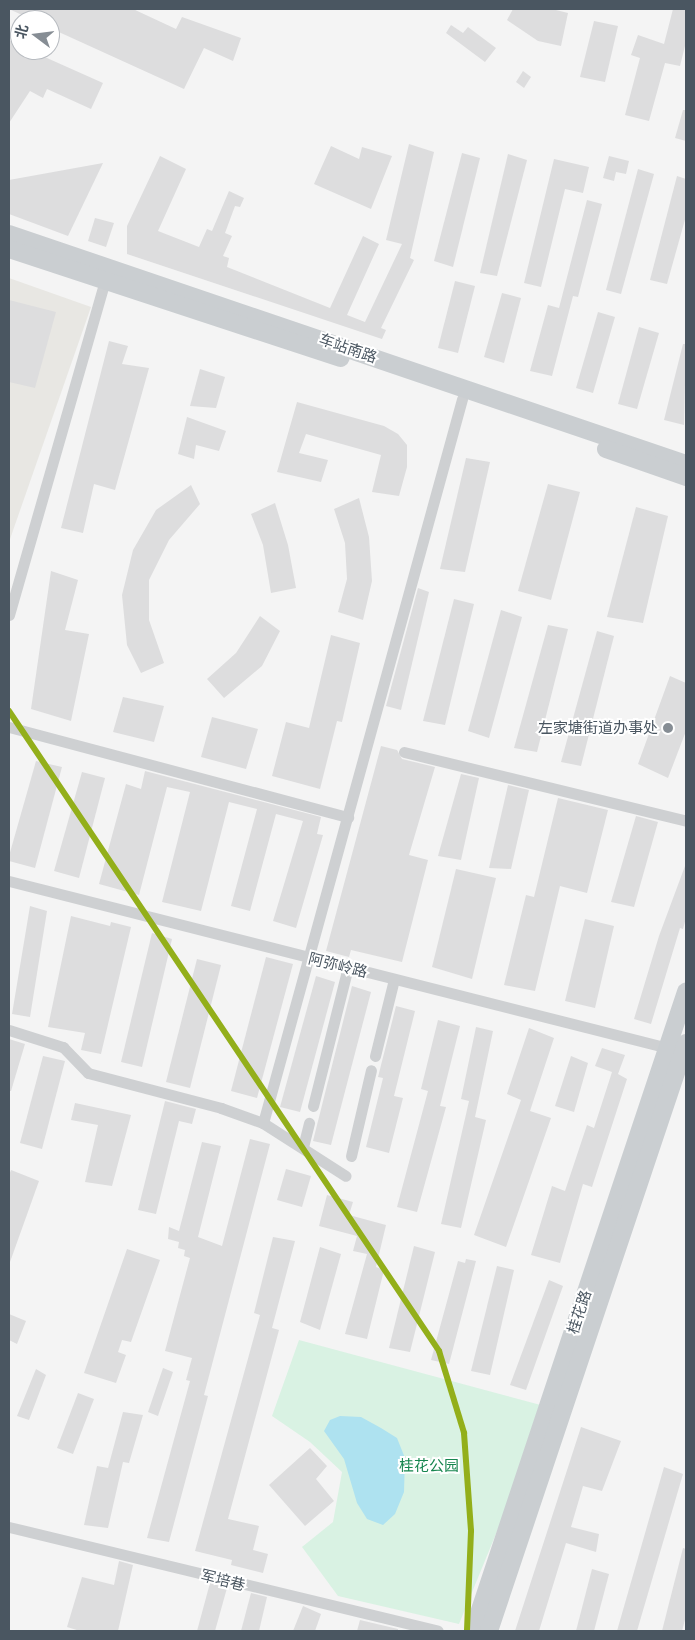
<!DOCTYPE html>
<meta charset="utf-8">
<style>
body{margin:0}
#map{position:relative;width:695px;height:1640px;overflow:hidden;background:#f4f4f4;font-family:Inter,"Noto Sans SC",sans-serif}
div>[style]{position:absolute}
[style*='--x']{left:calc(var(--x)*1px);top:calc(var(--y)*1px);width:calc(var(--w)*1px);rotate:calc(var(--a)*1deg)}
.commercial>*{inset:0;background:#e8e7e3}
.green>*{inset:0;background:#d9f2e3}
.water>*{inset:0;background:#aee2f0}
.building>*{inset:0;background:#ddddde}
.minor>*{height:11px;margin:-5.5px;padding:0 5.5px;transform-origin:5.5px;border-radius:5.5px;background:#ced0d2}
.primary>*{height:18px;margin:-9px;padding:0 9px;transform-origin:9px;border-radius:9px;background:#caced1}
.metro-1>*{height:6px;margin:-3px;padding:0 3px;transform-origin:3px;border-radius:3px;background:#93af1a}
.dots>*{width:14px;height:14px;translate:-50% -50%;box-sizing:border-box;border:2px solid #fff;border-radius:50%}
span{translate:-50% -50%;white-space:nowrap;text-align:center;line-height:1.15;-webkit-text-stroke:4px #fff;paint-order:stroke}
.street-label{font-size:15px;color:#4a5661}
.poi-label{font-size:15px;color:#4a5661}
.right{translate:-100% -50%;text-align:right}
.park-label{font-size:15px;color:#17864f}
.frame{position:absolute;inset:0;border:10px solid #4a5661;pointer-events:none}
.north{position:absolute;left:10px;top:10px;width:50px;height:50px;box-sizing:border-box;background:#fff;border:1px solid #b7bbc0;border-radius:50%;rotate:285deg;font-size:14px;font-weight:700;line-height:20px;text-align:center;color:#4a5661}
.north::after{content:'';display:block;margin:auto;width:18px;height:22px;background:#868d94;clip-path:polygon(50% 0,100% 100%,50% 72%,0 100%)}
</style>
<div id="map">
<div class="commercial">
<div style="clip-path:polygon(9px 278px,91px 307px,9px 542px)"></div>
</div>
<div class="green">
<div style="clip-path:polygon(299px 1340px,548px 1407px,459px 1624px,338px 1596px,302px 1547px,333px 1522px,342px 1472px,310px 1442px,272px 1416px)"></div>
</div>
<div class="water">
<div style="clip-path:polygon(340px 1416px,361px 1417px,381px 1428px,397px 1438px,405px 1458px,404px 1492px,395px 1514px,383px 1525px,367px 1519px,357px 1503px,344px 1459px,324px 1431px,330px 1420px)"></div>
</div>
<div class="building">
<div style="clip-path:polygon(9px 9px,133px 9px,176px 29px,182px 17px,241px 38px,233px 61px,204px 48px,184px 89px,50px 28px,50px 20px,33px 20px)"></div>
<div style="clip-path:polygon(513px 9px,552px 9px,568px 13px,561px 46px,538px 41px,507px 20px)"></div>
<div style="clip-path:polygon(673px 9px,686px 9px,686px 42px,680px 66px,665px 63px,649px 121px,625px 115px,640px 58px,631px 55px,638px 35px,664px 44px)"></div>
<div style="clip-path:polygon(594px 21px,618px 26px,605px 82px,580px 77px)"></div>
<div style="clip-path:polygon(451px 25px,463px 33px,468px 27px,496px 48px,485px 62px,446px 33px)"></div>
<div style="clip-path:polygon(9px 40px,20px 46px,20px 50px,29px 50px,103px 83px,91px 109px,47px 89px,43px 98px,30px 91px,9px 123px)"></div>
<div style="clip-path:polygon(523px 71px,531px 77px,524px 88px,516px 82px)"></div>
<div style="clip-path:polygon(683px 110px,686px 110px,686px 141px,675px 138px)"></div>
<div style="clip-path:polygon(409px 144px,434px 152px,410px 258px,414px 260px,381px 328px,386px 330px,382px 339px,127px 254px,127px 226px,160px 156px,186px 169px,158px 231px,199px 247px,207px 229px,212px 231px,229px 191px,244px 198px,240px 207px,235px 206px,225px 233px,232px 236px,223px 256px,229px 258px,227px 267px,330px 308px,363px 236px,379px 244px,347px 315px,365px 322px,402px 244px,386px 240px)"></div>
<div style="clip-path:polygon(331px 146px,359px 159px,362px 147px,392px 156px,371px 209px,314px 184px)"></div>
<div style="clip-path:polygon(462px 153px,480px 158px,453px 267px,434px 261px)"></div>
<div style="clip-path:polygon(508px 154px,527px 160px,497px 276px,480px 273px)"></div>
<div style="clip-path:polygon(609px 156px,629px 161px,626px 174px,616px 172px,614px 181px,603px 178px)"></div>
<div style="clip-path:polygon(554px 159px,589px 167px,583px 193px,565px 189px,541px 287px,524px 283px)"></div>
<div style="clip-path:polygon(103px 163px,68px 236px,9px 214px,9px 180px)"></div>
<div style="clip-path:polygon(638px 169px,654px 174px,621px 294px,606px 290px)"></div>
<div style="clip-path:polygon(677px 176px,686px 179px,686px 216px,667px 284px,650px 280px)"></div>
<div style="clip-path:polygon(587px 200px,602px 204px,578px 297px,573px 296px,552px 376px,530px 371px,548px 305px,559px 308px)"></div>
<div style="clip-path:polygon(95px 218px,114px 223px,106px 247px,88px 241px)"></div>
<div style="clip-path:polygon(455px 281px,475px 286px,458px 353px,438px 348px)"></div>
<div style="clip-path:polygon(502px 293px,521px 298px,504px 363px,484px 357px)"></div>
<div style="clip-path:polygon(9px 300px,56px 312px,35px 388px,9px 382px)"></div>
<div style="clip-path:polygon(598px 312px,615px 317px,593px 393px,576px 388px)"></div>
<div style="clip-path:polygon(639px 327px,659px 333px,637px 409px,618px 404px)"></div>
<div style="clip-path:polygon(109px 341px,128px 346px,122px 364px,149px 368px,115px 490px,94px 484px,83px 533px,61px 528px)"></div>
<div style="clip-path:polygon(683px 344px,686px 344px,684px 425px,664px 420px)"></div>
<div style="clip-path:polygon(200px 369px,225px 377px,216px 408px,190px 406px)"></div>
<div style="clip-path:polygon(297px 402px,384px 426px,398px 434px,407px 445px,407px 467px,399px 496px,372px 492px,381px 455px,306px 434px,299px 453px,328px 460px,321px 482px,277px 472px)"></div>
<div style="clip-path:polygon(187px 417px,226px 431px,219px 451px,196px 445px,194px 459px,178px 454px)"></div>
<div style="clip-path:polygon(466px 458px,490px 462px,465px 572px,440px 569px)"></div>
<div style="clip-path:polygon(548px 484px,580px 492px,551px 600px,518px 591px)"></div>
<div style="clip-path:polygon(191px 485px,200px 504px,169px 540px,149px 580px,149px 620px,164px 663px,141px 673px,127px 645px,122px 595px,133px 550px,156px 510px)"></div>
<div style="clip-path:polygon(359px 498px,369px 537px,372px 581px,363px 620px,338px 612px,347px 579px,345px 543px,334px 509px)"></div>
<div style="clip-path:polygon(275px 503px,288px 545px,296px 588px,271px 593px,263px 545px,251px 514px)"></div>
<div style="clip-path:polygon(636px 507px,668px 516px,643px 623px,607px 617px)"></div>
<div style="clip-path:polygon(51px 571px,78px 580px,65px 630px,89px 634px,71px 721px,31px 709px)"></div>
<div style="clip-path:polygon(418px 588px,429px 592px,401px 710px,386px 706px)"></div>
<div style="clip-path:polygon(454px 599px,474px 604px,445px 725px,423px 721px)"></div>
<div style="clip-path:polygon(501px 610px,522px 617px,489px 738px,468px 731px)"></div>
<div style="clip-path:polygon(260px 616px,280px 631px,262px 666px,224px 698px,207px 679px,236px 653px)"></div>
<div style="clip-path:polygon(548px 625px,568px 629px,537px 752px,514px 748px)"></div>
<div style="clip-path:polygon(597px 631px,614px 636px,581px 766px,561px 762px)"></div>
<div style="clip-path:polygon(331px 635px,360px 643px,342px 722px,337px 721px,320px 789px,272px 776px,286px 722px,309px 728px)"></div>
<div style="clip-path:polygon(670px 676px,686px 683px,686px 731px,668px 778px,638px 764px)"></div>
<div style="clip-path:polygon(123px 697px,164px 706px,154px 742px,113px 732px)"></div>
<div style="clip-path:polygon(212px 717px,258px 729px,246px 769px,201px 757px)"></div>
<div style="clip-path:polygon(381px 746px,397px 750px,402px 759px,435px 767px,409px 855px,428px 860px,402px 962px,351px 950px,349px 957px,326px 951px)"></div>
<div style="clip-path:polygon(36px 761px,62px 767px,35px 868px,9px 861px,9px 856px)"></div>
<div style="clip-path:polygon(145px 771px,321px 817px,317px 834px,323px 835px,296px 928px,273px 921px,303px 821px,276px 814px,250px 911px,231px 906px,257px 809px,229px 802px,201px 911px,162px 902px,190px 792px,167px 787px,139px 895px,99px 884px,126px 784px,141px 789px)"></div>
<div style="clip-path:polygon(82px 772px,105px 778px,79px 878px,54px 871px)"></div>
<div style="clip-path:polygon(461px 774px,479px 778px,461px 860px,438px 856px)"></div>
<div style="clip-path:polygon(508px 785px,529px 790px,511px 869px,489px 868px)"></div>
<div style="clip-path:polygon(558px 798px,608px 810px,587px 893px,560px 886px,535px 991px,504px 985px,526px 895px,534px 897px)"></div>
<div style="clip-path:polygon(636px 816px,658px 822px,634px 907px,611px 902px)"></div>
<div style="clip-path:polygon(685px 866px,686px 918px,683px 929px,680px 928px,651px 1024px,634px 1019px,659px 936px)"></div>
<div style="clip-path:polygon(456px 869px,496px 878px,472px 979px,432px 967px)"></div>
<div style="clip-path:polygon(30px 906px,47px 911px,30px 1017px,12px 1014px)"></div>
<div style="clip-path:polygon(71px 916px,110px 926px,111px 922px,131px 927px,101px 1054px,81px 1050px,85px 1033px,48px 1027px)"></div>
<div style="clip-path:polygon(585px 919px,614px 926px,595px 1008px,565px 1001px)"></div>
<div style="clip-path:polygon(152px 933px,172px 939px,142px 1067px,121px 1062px)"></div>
<div style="clip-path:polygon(266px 957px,293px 964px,257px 1098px,231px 1091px)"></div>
<div style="clip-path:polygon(197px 959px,221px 965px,190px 1088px,166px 1082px)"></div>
<div style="clip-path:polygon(316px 976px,335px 982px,300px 1112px,280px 1107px)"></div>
<div style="clip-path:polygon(352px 986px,371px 992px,331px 1145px,313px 1141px)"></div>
<div style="clip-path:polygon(396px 1006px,415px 1011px,394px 1096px,403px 1098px,389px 1153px,366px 1147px,383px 1078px,378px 1077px)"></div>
<div style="clip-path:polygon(438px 1020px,460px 1026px,440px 1106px,446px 1107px,417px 1212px,397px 1207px,428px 1091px,421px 1089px)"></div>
<div style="clip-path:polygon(476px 1027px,493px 1031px,475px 1117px,486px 1120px,461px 1228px,441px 1224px,469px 1101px,461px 1099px)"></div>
<div style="clip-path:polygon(529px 1028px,554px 1038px,530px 1111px,551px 1118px,506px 1247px,474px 1235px,521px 1100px,507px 1094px)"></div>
<div style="clip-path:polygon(9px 1039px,25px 1044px,11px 1091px,9px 1091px)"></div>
<div style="clip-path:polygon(602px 1048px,625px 1055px,618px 1074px,627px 1079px,592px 1187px,583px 1184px,560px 1263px,531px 1255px,552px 1186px,565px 1191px,587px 1125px,594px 1128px,612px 1072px,595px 1066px)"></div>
<div style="clip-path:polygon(43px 1056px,65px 1061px,42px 1149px,20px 1143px)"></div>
<div style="clip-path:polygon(571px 1056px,588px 1063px,574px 1112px,555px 1106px)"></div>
<div style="clip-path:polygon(165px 1101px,196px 1109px,192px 1124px,179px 1121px,156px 1214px,138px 1210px)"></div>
<div style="clip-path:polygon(75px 1103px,131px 1115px,112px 1186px,85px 1182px,98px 1125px,71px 1120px)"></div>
<div style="clip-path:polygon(250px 1139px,270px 1144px,204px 1395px,208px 1396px,169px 1542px,147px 1538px,190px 1381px,186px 1380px,192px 1358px,165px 1351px,190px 1258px,184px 1256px,185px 1250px,178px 1248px,179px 1242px,168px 1239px,169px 1227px,179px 1231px,202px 1142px,221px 1146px,198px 1237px,222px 1246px)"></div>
<div style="clip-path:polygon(286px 1169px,311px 1176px,302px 1207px,277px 1200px)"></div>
<div style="clip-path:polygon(11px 1170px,39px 1181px,10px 1262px,9px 1175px)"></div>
<div style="clip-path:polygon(327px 1195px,353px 1202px,349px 1215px,386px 1225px,376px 1267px,384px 1270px,367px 1339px,345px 1334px,367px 1254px,353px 1251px,357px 1236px,319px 1226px)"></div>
<div style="clip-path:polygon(273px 1237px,295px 1241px,272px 1328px,279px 1330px,228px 1519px,259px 1526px,253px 1550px,268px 1554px,263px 1573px,231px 1565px,232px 1560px,195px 1551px,260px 1315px,254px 1313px)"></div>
<div style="clip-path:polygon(414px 1246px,435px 1252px,410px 1352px,389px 1348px)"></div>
<div style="clip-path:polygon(320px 1247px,341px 1254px,320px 1330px,300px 1322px)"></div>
<div style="clip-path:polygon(127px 1249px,160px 1260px,131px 1342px,122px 1340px,118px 1352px,126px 1355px,116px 1383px,84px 1373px)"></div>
<div style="clip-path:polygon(466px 1259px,476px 1261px,449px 1364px,431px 1360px,458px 1261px,465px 1263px)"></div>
<div style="clip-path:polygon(497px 1266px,514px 1270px,490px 1375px,471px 1371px)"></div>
<div style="clip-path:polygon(549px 1280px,563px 1286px,526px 1390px,510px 1385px)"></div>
<div style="clip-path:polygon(9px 1314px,26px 1321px,17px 1344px,9px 1340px)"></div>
<div style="clip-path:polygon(163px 1368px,173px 1372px,158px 1416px,148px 1412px)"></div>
<div style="clip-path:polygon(36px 1369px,46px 1375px,29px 1420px,17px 1416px)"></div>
<div style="clip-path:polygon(78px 1393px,94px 1399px,73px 1454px,57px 1448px)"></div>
<div style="clip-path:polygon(123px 1412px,143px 1415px,129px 1463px,123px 1462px,108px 1528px,84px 1525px,97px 1466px,108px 1468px)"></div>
<div style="clip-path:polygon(581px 1427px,621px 1441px,602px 1491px,583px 1486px,571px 1527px,599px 1534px,596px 1552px,566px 1543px,539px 1631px,515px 1631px)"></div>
<div style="clip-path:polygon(310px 1448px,327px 1466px,316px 1479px,334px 1501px,305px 1526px,269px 1485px)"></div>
<div style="clip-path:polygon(664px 1467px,683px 1474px,637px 1631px,617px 1631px)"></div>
<div style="clip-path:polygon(683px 1548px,686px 1549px,686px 1616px,682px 1631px,662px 1631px)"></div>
<div style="clip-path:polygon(119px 1561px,133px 1565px,118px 1631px,80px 1631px,67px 1627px,82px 1577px,114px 1585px)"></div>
<div style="clip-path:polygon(592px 1569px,609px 1574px,594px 1631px,576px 1631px)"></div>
<div style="clip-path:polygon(210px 1583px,227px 1588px,215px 1631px,197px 1631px)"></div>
<div style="clip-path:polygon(251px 1593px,267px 1597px,259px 1631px,241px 1631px)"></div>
<div style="clip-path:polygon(303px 1606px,321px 1614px,315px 1631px,293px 1631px)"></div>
<div style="clip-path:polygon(360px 1620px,398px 1629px,398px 1631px,357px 1631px)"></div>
</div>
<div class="minor">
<div style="--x:9;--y:615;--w:353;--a:-74"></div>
<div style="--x:9;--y:727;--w:351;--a:14.9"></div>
<div style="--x:404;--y:752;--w:290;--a:13.7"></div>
<div style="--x:9;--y:881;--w:680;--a:14.22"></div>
<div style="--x:9;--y:1030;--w:57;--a:17.5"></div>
<div style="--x:63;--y:1047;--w:36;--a:46"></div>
<div style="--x:88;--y:1073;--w:138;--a:14.7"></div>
<div style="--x:221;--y:1108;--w:45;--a:19.7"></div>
<div style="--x:263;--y:1123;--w:98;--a:32.6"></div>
<div style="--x:375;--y:1056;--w:79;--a:-76.1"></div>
<div style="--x:313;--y:1106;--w:143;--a:-75.9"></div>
<div style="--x:263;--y:1123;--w:751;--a:-74.63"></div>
<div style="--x:303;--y:1147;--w:25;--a:-76"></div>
<div style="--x:351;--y:1156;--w:88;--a:-76.9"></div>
<div style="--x:9;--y:1527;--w:441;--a:13.6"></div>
</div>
<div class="primary">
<div style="--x:9;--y:234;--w:715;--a:18.76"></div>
<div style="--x:9;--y:249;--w:349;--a:18.2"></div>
<div style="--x:606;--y:449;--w:85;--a:19.3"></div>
<div style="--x:473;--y:1631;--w:674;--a:-71.57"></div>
<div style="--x:489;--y:1631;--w:620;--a:-71.48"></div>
</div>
<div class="metro-1">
<div style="--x:9;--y:711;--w:771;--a:56.1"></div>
<div style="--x:439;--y:1351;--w:86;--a:73"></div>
<div style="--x:464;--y:1433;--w:98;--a:85.9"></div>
<div style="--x:471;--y:1531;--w:100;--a:92.3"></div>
</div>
<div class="dots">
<div style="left:668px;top:728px;background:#868d94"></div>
</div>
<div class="street-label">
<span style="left:348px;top:348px;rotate:19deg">车站南路</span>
<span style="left:338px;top:965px;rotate:14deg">阿弥岭路</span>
<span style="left:579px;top:1312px;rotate:-72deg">桂花路</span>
<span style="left:223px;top:1580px;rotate:14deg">军培巷</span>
</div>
<div class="poi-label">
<span class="right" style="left:658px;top:728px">左家塘街道办事处</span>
</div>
<div class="park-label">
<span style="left:429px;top:1466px">桂花公园</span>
</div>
<div class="frame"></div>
<div class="north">北</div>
</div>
